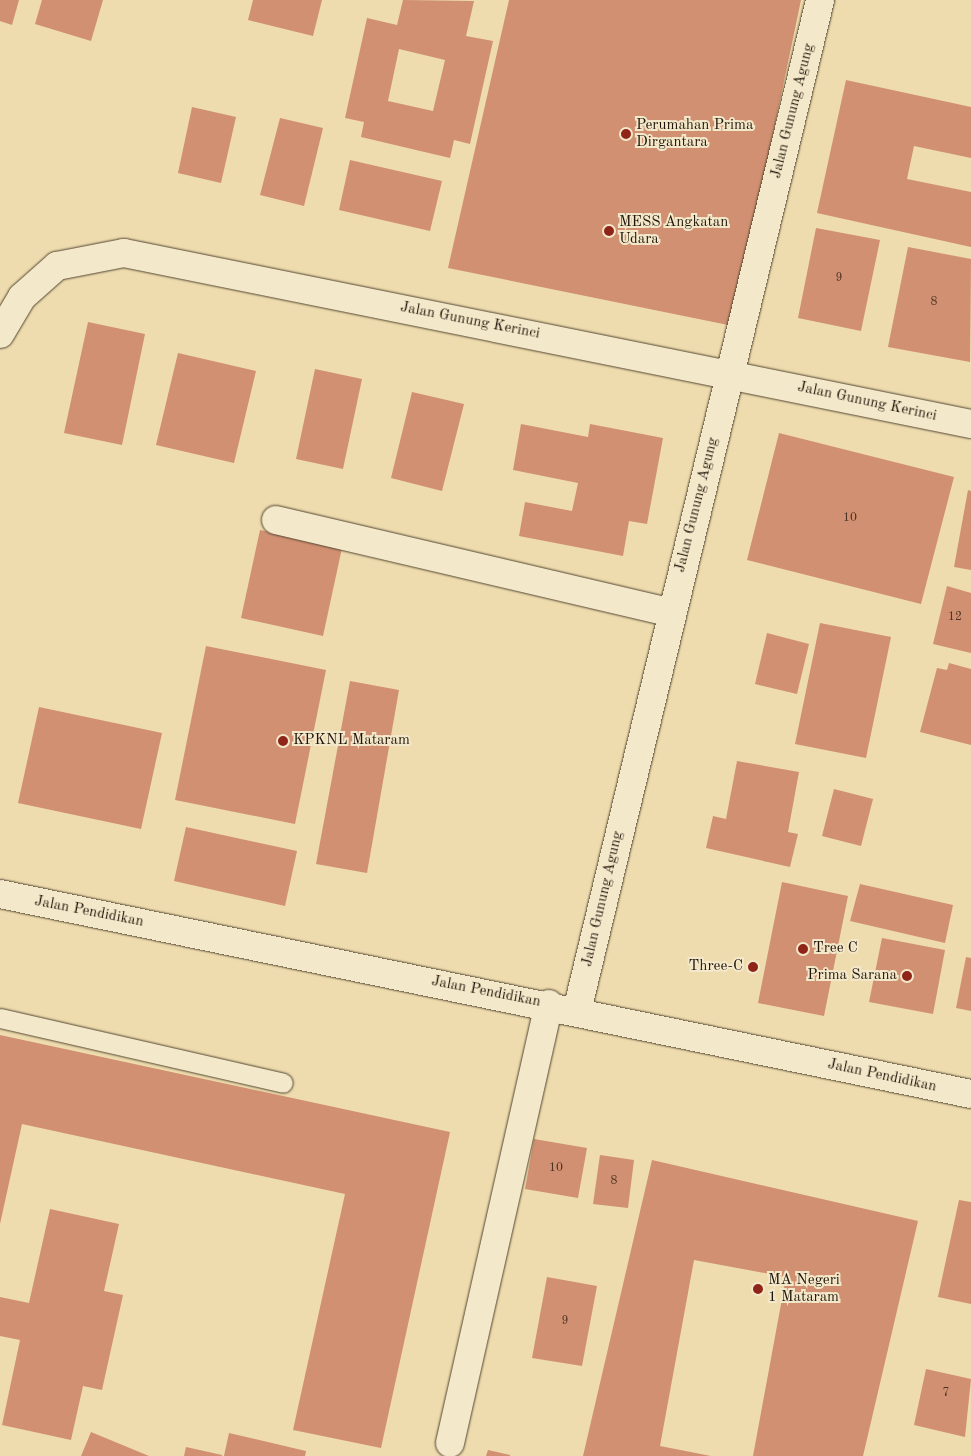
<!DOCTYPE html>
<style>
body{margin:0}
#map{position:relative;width:971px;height:1456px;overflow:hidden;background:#eedcae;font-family:"Old Standard TT",serif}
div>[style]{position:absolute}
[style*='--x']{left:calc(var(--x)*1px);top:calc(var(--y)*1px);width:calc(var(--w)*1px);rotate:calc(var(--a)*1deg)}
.building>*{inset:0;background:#d19071}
.roads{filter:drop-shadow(0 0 1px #534632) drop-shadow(0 0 1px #534632)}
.lane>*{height:19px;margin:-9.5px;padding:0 9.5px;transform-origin:9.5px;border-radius:9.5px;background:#f4e8ca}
.street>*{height:28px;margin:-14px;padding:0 14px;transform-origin:14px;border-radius:14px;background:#f4e8ca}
.secondary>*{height:28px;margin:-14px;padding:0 14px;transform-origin:14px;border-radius:14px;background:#f4e8ca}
.dots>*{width:14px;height:14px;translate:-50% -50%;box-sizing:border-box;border:2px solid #f4e8ca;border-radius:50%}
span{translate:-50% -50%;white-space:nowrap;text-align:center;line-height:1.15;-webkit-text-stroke:4px #f4e8ca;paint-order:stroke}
.number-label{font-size:12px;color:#4c3323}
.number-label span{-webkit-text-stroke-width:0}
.street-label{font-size:15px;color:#1f1409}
.poi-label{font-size:15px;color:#1f1409}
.left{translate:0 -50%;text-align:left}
.right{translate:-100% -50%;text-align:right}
</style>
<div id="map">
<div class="building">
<div style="clip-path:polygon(0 0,19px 0,12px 25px,0 21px)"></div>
<div style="clip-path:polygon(42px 0,103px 0,91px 41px,35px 24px)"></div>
<div style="clip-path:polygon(253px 0,322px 0,313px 36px,248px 20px)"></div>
<div style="clip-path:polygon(evenodd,403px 0,474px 1px,466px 36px,493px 41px,470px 144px,454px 140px,450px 158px,361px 137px,364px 122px,345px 118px,367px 18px,397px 25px,403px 0,399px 49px,445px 60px,433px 111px,388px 101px,399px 49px)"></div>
<div style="clip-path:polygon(509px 0,801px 0,733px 326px,448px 268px)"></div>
<div style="clip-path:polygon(846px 80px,971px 107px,971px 158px,914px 146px,907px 179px,971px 192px,971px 247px,817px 213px)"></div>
<div style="clip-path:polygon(192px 107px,236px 117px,221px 183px,178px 173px)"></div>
<div style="clip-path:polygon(280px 118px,323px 128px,304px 206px,260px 195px)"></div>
<div style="clip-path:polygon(350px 160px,442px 181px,430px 231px,339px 210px)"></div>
<div style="clip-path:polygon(816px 228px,880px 240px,861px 331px,798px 318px)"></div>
<div style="clip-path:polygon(908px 247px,971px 259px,970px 362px,888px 347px)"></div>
<div style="clip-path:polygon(88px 322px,145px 334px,122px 445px,64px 433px)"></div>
<div style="clip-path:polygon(178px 353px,256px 371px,234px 463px,156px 445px)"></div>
<div style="clip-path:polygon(315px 369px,362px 379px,343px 469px,296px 459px)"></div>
<div style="clip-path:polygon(412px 392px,464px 404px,442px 491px,391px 478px)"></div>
<div style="clip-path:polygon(521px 424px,588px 437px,590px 424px,663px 438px,647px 524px,629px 521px,623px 556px,519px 536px,525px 502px,572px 511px,578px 483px,513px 470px)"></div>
<div style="clip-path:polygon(779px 433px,954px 477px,921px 604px,747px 560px)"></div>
<div style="clip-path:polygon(968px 490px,971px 491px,971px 570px,954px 567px)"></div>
<div style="clip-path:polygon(260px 530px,342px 548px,323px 636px,241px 618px)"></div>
<div style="clip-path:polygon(947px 586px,971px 593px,971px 653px,933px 644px)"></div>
<div style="clip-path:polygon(820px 623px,891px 637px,866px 758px,795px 744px)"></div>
<div style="clip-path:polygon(767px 633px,809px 644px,797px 694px,755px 684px)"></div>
<div style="clip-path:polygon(206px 646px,326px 670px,295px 824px,175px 800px)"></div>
<div style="clip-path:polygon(949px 663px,971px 669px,971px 745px,920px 732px,937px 668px,947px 670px)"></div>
<div style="clip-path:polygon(350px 681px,399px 690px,367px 873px,316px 864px)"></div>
<div style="clip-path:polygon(39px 707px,162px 733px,141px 829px,18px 803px)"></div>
<div style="clip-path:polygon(737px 761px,799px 772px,788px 832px,798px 834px,790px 867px,706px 848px,713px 816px,726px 819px)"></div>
<div style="clip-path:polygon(834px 789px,873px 799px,861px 846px,822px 836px)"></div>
<div style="clip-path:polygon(186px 827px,297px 851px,285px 906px,174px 881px)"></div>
<div style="clip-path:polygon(782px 882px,848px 896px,824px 1016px,758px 1003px)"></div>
<div style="clip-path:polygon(860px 884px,953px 905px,945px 943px,850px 921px)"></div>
<div style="clip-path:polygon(882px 938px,945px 950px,933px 1014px,869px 1002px)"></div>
<div style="clip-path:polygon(966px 957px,971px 958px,971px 1011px,956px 1008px)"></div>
<div style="clip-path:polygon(0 1035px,450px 1132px,381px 1448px,293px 1430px,345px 1194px,22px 1124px,0 1224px)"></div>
<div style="clip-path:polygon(534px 1139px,587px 1148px,578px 1198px,525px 1189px)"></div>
<div style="clip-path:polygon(600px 1155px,634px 1160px,628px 1208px,593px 1204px)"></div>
<div style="clip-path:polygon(652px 1160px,918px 1221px,863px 1456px,753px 1456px,786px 1277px,694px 1260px,660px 1446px,711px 1456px,583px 1456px)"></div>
<div style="clip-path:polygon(959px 1200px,971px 1202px,971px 1304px,938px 1297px)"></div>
<div style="clip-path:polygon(50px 1209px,119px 1224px,104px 1291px,123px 1295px,102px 1390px,83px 1386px,71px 1440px,2px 1425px,20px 1340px,0 1336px,0 1297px,29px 1303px)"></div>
<div style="clip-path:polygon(547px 1277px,597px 1286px,582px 1366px,532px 1358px)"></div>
<div style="clip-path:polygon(926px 1369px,971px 1379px,965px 1437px,914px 1425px)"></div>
<div style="clip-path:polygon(91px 1432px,149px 1456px,81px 1456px)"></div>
<div style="clip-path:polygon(229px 1433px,306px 1451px,305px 1456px,224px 1456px)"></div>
<div style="clip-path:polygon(186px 1447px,222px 1455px,222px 1456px,184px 1456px)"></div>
<div style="clip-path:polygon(488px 1450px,510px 1455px,510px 1456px,486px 1456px)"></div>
</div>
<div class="roads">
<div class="lane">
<div style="--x:0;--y:1018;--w:290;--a:12.9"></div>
</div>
<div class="street">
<div style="--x:0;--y:334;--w:43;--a:-59.3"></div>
<div style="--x:22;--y:297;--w:47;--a:-41.5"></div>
<div style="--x:57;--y:266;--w:68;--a:-11"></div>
<div style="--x:124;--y:253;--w:864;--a:11.41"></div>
<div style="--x:276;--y:520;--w:406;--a:13.2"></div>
<div style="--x:577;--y:1011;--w:1040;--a:-76.48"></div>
<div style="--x:450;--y:1443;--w:450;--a:-77.3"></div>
</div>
<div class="secondary">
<div style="--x:0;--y:894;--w:991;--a:11.64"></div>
</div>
</div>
<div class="dots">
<div style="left:626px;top:134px;background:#8f2418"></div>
<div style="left:609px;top:231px;background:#8f2418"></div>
<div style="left:283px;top:741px;background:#8f2418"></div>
<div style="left:803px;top:949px;background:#8f2418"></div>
<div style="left:753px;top:967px;background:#8f2418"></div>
<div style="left:907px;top:976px;background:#8f2418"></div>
<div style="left:758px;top:1289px;background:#8f2418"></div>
</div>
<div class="number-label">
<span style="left:839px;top:279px">9</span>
<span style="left:934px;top:303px">8</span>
<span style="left:850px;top:519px">10</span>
<span style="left:955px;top:618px">12</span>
<span style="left:556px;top:1169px">10</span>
<span style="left:614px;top:1182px">8</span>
<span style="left:565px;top:1322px">9</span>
<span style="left:946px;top:1394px">7</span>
</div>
<div class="street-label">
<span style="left:793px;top:111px;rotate:-76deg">Jalan Gunung Agung</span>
<span style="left:470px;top:321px;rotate:11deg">Jalan Gunung Kerinci</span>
<span style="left:867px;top:402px;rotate:12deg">Jalan Gunung Kerinci</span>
<span style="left:697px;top:505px;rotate:-76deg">Jalan Gunung Agung</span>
<span style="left:603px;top:899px;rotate:-77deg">Jalan Gunung Agung</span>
<span style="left:89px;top:912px;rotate:11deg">Jalan Pendidikan</span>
<span style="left:486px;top:992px;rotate:11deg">Jalan Pendidikan</span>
<span style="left:882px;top:1076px;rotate:12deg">Jalan Pendidikan</span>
</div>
<div class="poi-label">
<span class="left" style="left:636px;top:134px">Perumahan Prima<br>Dirgantara</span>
<span class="left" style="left:619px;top:231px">MESS Angkatan<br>Udara</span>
<span class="left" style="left:293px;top:741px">KPKNL Mataram</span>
<span class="left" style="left:813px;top:949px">Tree C</span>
<span class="right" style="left:743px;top:967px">Three-C</span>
<span class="right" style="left:897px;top:976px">Prima Sarana</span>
<span class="left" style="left:768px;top:1289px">MA Negeri<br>1 Mataram</span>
</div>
</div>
